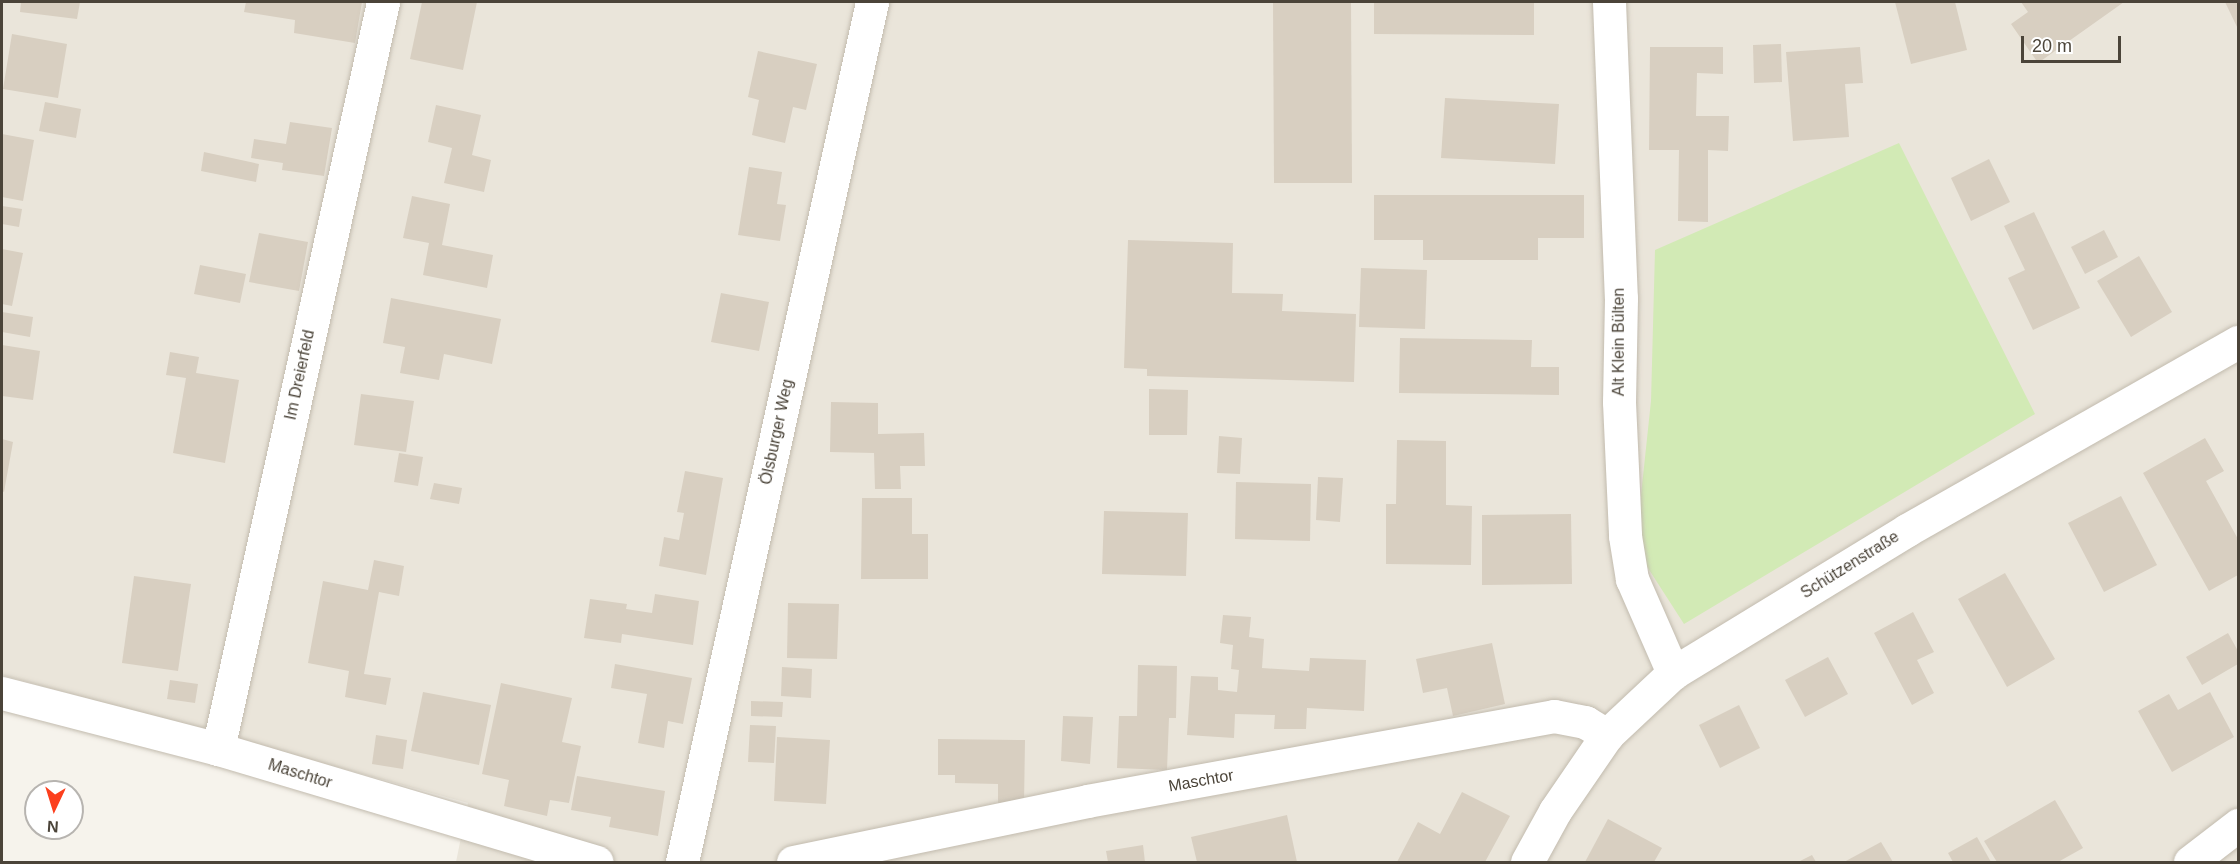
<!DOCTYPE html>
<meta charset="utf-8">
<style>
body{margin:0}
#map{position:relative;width:2240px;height:864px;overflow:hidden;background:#f6f3ec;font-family:Helvetica,sans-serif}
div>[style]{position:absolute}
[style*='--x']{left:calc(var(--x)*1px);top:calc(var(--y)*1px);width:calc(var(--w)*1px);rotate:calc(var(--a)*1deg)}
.residential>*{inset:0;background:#eae5da}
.green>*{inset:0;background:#d2eab5}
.building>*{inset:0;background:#d8cfc1}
.roads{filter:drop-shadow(0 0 2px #c2bbae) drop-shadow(0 0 2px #c2bbae)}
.minor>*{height:33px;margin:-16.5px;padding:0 16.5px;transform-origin:16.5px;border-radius:16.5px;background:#fff}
span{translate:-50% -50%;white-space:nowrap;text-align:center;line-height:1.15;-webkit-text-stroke:6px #fff;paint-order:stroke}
.street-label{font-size:16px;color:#4b4439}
.frame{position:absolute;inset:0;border:3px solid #4b4439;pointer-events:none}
.north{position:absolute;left:24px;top:780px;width:60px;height:60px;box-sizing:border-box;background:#fff;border:2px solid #b7b4b0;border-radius:50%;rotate:184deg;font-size:16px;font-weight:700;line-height:24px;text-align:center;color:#4b4439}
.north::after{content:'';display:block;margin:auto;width:21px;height:27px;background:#fc3f1d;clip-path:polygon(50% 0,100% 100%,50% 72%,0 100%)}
.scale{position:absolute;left:2021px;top:36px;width:100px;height:27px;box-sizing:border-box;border:3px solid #4b4439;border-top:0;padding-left:8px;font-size:18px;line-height:21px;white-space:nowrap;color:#4b4439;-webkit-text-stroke:4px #fff;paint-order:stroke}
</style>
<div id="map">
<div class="residential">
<div style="clip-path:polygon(2px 2px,2238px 2px,2238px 862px,456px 862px,468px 803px,2px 675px)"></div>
</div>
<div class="green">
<div style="clip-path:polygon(1899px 143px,2035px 414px,1684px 624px,1646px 565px,1639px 514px,1651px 401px,1655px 250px)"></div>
</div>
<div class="building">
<div style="clip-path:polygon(21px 2px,80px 2px,77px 19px,20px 12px)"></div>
<div style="clip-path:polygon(246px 2px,362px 2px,355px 43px,294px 33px,295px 20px,244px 12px)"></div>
<div style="clip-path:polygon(422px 2px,477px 2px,463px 70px,410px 59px)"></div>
<div style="clip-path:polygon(1273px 2px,1351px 2px,1352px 183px,1274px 183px)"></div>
<div style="clip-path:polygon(1374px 2px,1534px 2px,1534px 35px,1374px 34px)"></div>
<div style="clip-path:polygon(1895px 2px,1955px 2px,1967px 50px,1911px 64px)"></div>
<div style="clip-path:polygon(2021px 2px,2124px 2px,2038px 63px,2011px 24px,2028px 12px)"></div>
<div style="clip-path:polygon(2225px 2px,2238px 2px,2238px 29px)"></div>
<div style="clip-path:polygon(12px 34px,67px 44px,58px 98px,3px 89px)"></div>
<div style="clip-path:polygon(1781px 44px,1782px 82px,1754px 83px,1753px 45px)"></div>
<div style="clip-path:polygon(1650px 47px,1723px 47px,1723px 74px,1697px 73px,1696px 116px,1729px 116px,1728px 151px,1708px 150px,1708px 222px,1678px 221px,1679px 150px,1649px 150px)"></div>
<div style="clip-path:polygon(1860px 47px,1863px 83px,1845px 84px,1849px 137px,1793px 141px,1786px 52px)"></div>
<div style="clip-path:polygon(758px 51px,817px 64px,806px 110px,793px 107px,785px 143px,752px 135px,759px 100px,748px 97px)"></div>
<div style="clip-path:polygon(1445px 98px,1559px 104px,1555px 164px,1441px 158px)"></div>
<div style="clip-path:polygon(45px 102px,81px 109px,76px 138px,39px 131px)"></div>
<div style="clip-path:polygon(436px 105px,481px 115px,472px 155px,491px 160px,484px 192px,444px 183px,452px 148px,428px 142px)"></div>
<div style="clip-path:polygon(290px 122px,332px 128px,324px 176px,282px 170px,283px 163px,251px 158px,254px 139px,286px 144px)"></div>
<div style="clip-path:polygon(2px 134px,34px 140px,23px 201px,2px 197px)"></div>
<div style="clip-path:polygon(204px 152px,259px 164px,256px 182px,201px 171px)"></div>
<div style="clip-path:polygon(1989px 159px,2010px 202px,1971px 221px,1951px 178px)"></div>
<div style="clip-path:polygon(749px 167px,782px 172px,777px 204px,786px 205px,780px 241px,738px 235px)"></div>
<div style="clip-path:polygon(1374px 195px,1584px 195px,1584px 238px,1538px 238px,1538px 260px,1423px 260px,1423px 240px,1374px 240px)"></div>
<div style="clip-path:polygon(412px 196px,450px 204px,442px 245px,493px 255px,487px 288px,423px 275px,429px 243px,403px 238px)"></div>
<div style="clip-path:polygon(2px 206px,22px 209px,19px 227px,2px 224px)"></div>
<div style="clip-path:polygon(2034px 212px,2080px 308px,2033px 330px,2008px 278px,2025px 270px,2004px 226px)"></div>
<div style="clip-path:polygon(2104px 230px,2118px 257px,2085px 274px,2071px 247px)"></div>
<div style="clip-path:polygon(259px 233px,308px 242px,299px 291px,249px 282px)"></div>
<div style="clip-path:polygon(1128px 240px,1233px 243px,1232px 293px,1283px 294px,1282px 311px,1356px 314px,1354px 382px,1147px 376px,1147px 369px,1124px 368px)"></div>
<div style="clip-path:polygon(2px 249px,23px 253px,12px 306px,2px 304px)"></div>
<div style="clip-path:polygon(2139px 256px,2172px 312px,2131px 337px,2097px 281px)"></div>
<div style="clip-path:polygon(200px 265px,246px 274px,240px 303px,194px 294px)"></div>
<div style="clip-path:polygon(1361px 268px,1427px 270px,1425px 329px,1359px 327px)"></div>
<div style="clip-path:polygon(721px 293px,769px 302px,759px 351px,711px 342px)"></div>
<div style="clip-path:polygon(391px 298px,501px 319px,492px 364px,444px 354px,439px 380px,400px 373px,405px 347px,383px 343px)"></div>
<div style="clip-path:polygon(2px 312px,33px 317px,30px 337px,2px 332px)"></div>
<div style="clip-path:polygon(1400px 338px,1532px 340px,1531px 367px,1559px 367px,1559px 395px,1399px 393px)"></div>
<div style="clip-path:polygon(2px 345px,40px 351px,33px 400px,2px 396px)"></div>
<div style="clip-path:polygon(170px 352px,199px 357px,196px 373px,239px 380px,225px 463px,173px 453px,186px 378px,166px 375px)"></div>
<div style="clip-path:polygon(1149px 389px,1188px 390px,1187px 435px,1149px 435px)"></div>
<div style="clip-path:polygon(361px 394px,414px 401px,406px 452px,354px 445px)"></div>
<div style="clip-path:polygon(831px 402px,878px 403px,878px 434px,924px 433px,925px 466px,900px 466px,901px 489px,875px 489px,874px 453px,830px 452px)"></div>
<div style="clip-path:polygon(1219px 436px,1242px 438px,1240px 474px,1217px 473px)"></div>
<div style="clip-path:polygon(2205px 438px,2224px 471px,2206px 481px,2238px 539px,2238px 575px,2209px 591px,2143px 473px)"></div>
<div style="clip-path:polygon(2px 439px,13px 442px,4px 492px,2px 491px)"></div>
<div style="clip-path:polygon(1397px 440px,1446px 441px,1446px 505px,1472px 506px,1471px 565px,1386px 564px,1386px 504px,1396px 504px)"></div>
<div style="clip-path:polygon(399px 453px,423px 457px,418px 486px,394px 482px)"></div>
<div style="clip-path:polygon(685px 471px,723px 478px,706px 575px,659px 566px,664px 537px,679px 540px,684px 513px,677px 512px)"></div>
<div style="clip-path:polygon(1318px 477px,1343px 478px,1340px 522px,1316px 520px)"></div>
<div style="clip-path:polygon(1236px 482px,1311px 484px,1310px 541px,1235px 539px)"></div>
<div style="clip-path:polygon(434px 483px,462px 488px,459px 504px,430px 499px)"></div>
<div style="clip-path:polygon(2121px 496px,2157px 565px,2104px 592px,2068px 523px)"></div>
<div style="clip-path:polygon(862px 498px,912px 498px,912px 534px,928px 534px,928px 579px,861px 579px)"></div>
<div style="clip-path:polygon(1104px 511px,1188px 513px,1186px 576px,1102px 574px)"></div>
<div style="clip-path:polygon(1571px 514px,1572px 584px,1482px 585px,1482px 515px)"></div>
<div style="clip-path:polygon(374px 560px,404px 566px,399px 596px,379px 592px,364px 674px,391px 678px,386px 705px,345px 697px,349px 671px,308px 663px,323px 581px,368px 590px)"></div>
<div style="clip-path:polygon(2005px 573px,2055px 659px,2007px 687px,1958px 599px)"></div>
<div style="clip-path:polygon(134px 576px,191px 584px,178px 671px,122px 663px)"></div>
<div style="clip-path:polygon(655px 594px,699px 601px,693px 645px,622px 634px,621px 643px,584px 638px,590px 599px,627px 604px,626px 609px,652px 613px)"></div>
<div style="clip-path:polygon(788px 603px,839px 604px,837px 659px,787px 658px)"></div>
<div style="clip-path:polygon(1913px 612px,1934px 652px,1917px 660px,1934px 693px,1912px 705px,1874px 633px)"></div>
<div style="clip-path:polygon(1223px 615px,1251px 617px,1249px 637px,1264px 639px,1262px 668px,1309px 671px,1310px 658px,1366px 660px,1364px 711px,1307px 708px,1306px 729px,1274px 729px,1275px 715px,1235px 714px,1234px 738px,1187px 735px,1191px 676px,1218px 677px,1218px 690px,1237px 692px,1239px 670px,1231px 669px,1233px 645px,1220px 643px)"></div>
<div style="clip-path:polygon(2228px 633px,2238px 651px,2238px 664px,2202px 685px,2186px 657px)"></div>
<div style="clip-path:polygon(1492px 643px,1505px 704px,1453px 716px,1447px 688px,1423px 693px,1416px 659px)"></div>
<div style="clip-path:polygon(1828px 657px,1848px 694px,1805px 717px,1785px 680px)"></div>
<div style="clip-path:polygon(615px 664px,692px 678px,683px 724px,668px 721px,664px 748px,638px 743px,647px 694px,611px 688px)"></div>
<div style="clip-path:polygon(1138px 665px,1177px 666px,1176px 718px,1169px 718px,1167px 770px,1117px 768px,1119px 716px,1137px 716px)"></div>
<div style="clip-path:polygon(782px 667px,812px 669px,811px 698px,781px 696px)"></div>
<div style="clip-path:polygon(170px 680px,198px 684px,195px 703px,167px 699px)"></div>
<div style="clip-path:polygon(501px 683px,572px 698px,562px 742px,581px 746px,569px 803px,550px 800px,547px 816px,504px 806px,509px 780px,482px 774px)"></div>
<div style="clip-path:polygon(423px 692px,491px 705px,479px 765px,411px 751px)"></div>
<div style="clip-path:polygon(2210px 692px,2234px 737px,2172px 772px,2138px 711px,2169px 694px,2178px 710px)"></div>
<div style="clip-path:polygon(751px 701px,783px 702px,782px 717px,751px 716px)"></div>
<div style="clip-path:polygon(1739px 705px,1760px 748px,1720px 768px,1699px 725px)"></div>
<div style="clip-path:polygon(1063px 716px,1093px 717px,1090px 764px,1061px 761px)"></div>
<div style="clip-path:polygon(750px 725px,776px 726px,774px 763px,748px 762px)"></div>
<div style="clip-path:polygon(376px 735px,407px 740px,403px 769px,372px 764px)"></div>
<div style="clip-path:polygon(777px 737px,830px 740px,826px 804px,774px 801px)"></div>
<div style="clip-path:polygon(938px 739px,1025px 740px,1024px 804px,998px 803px,998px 784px,955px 783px,955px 775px,938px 775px)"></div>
<div style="clip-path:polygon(577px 776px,665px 791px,658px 836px,609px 827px,611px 817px,571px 810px)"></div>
<div style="clip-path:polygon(1462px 792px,1510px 816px,1485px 862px,1397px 862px,1418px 822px,1440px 834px)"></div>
<div style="clip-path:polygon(2055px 800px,2083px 848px,2058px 862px,1997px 862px,1984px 841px)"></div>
<div style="clip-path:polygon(1287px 815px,1297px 862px,1197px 862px,1191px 837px)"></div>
<div style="clip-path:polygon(1608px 819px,1662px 848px,1654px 862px,1585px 862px)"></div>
<div style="clip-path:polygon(1977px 837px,1991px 862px,1953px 862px,1948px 853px)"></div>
<div style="clip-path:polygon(1881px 842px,1893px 862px,1844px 862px)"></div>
<div style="clip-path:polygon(1143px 845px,1145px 862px,1108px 862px,1106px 851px)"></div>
<div style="clip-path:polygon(1812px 855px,1816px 862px,1798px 862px)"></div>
</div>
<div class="roads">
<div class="minor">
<div style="--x:1609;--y:2;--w:296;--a:87.7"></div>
<div style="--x:1621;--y:298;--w:104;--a:91.1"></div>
<div style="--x:1619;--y:402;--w:134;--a:87.4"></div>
<div style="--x:1625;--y:536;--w:44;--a:80.8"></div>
<div style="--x:1632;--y:579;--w:103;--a:66.4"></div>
<div style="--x:2;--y:693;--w:223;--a:14.5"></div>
<div style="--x:218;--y:749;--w:395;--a:16.6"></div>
<div style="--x:218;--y:749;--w:765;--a:-77.54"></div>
<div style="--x:682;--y:862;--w:881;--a:-77.54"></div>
<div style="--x:793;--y:862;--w:300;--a:-11.7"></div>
<div style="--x:1087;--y:801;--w:475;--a:-10.3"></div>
<div style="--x:1554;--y:716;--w:32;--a:11"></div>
<div style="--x:1585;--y:722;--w:26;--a:31"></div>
<div style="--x:1527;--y:862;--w:58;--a:-61.2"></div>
<div style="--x:1555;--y:811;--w:92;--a:-55.6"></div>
<div style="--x:1607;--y:735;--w:91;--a:-43.2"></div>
<div style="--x:1673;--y:673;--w:274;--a:-31.4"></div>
<div style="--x:1907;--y:530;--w:381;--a:-29.6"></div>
<div style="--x:2190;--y:862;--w:61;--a:-37.6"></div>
</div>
</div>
<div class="street-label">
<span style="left:1619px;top:342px;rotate:-90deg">Alt Klein Bülten</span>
<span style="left:300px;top:375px;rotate:-78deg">Im Dreierfeld</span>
<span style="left:777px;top:432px;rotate:-78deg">Ölsburger Weg</span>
<span style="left:1850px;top:565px;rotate:-32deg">Schützenstraße</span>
<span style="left:300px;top:774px;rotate:17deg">Maschtor</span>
<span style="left:1201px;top:781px;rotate:-10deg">Maschtor</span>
</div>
<div class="frame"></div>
<div class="north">N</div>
<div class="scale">20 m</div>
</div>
